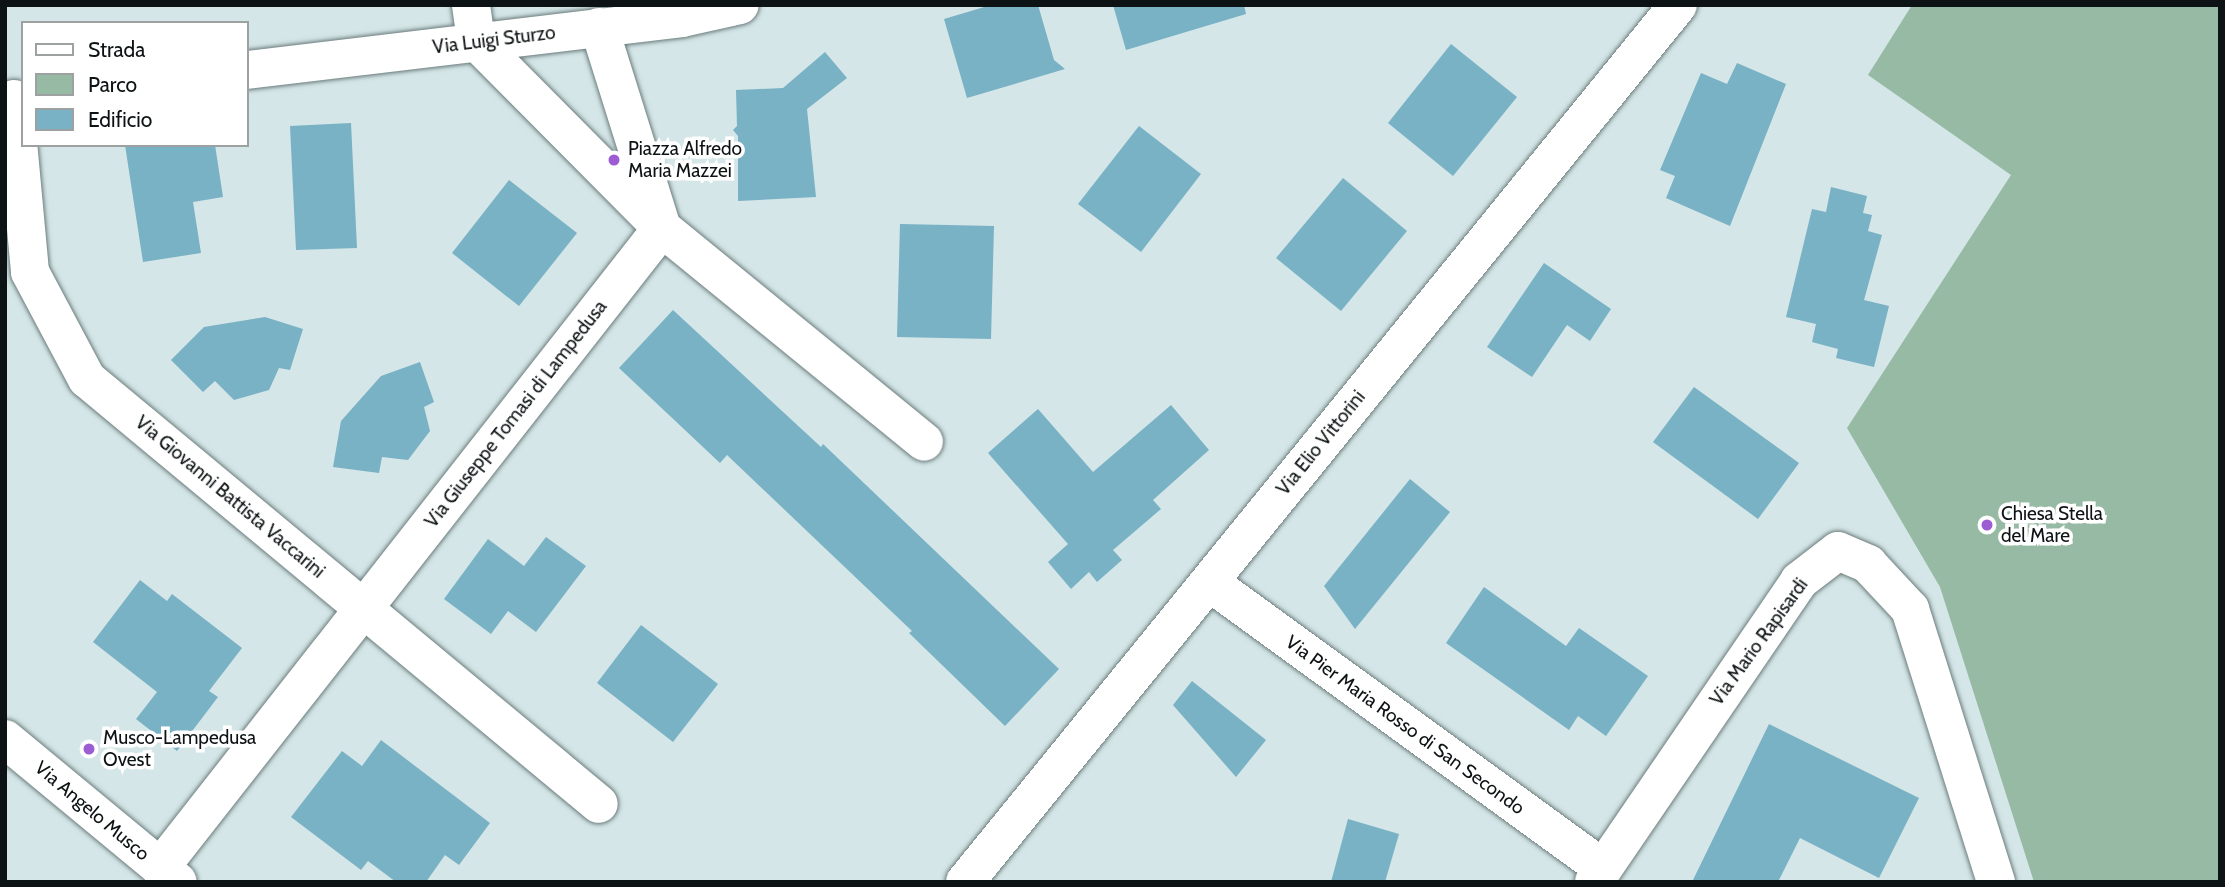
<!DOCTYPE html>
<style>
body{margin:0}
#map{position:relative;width:2225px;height:887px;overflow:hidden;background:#d4e6e7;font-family:Cabin,sans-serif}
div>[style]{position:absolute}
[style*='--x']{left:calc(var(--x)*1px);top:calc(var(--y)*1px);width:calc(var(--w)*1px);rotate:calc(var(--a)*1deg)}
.green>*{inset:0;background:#96baa4}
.building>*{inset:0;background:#79b1c5}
.roads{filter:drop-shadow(0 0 2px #6c7c7d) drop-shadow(0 0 2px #6c7c7d)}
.minor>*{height:38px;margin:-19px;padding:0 19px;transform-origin:19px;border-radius:19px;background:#fff}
.major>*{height:38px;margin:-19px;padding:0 19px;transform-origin:19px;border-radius:19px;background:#fff}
.dots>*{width:19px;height:19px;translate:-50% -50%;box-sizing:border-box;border:4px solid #fff;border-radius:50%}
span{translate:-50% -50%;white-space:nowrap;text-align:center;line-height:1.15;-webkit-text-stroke:7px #fff;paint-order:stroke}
.street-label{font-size:19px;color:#0d1314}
.poi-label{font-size:19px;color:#0d1314}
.left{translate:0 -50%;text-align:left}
.frame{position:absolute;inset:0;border:7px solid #0d1314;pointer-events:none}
.legend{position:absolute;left:21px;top:21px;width:228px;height:126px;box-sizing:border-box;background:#fff;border:2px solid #9ea1a1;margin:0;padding:9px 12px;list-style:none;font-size:21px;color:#0d1314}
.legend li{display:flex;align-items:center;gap:14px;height:35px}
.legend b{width:35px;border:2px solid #9ea1a1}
</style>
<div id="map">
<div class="green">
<div style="clip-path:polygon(1912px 5px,2220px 5px,2220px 882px,2034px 882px,1940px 587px,1847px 428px,2011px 175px,1868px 75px)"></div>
</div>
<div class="building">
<div style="clip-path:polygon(991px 5px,1038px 5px,1054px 60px,1065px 69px,967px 98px,944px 19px)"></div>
<div style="clip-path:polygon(1113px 5px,1244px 5px,1246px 14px,1126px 50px)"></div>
<div style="clip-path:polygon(1451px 44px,1517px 97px,1453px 176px,1388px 123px)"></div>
<div style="clip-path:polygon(825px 52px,847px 78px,807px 109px,816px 197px,738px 201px,738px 136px,733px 130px,737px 126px,736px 90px,783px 88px)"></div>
<div style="clip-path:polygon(1737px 63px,1786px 84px,1730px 226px,1666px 198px,1675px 176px,1660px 170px,1701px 73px,1727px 84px)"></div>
<div style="clip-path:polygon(351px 123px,357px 248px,296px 250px,290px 126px)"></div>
<div style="clip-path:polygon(1139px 126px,1201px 174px,1141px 252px,1078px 204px)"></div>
<div style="clip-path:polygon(125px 145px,215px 145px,223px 197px,193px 202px,201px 253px,143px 262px)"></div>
<div style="clip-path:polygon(1343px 178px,1407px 231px,1341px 311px,1276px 258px)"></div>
<div style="clip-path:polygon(509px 180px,577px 233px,519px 306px,452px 253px)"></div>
<div style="clip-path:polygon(1831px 187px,1867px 196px,1863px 213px,1872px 215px,1868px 231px,1882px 235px,1864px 300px,1889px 306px,1874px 367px,1836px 358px,1838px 349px,1812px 342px,1816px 324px,1786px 317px,1812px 209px,1826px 212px)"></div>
<div style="clip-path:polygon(900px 224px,994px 226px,991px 339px,897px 337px)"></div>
<div style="clip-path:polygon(1544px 263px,1611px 309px,1590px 341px,1567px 325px,1532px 377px,1487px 347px)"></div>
<div style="clip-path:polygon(673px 310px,821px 447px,823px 444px,1059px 669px,1005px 726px,909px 633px,912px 631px,727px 455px,720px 463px,619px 368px)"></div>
<div style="clip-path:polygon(265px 317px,303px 329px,290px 370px,279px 368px,269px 390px,234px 400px,215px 381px,203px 392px,171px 360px,204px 327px)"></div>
<div style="clip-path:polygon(420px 362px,434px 402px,424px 407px,430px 431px,408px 460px,382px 457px,379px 473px,333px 467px,341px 421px,381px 376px)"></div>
<div style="clip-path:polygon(1694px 387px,1799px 463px,1758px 519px,1653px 442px)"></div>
<div style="clip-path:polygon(1171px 405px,1209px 450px,1153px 500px,1161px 509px,1113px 550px,1122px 560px,1097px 582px,1089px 572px,1071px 589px,1048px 562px,1068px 544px,988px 453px,1038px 409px,1093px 472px)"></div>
<div style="clip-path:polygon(1410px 479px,1450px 512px,1355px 629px,1324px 586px)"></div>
<div style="clip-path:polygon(546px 537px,586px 566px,536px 632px,508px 611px,491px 634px,444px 599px,488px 539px,524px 566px)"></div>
<div style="clip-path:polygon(140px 580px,167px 601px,172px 594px,242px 648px,209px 691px,218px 697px,177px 751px,136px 719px,157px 692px,93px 642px)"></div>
<div style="clip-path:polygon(1484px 587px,1566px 646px,1579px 628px,1648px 676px,1606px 736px,1578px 716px,1569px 730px,1446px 643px)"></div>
<div style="clip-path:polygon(641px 625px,718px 684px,673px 742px,597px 683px)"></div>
<div style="clip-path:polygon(1192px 681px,1266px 740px,1236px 777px,1173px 705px)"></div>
<div style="clip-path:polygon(1769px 724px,1919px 798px,1879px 878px,1800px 838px,1778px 882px,1692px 882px)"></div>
<div style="clip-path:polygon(381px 740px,490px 823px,459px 865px,445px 855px,426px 882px,396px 882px,368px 861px,361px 870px,291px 817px,342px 751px,362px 766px)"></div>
<div style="clip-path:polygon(1348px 819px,1399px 834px,1385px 882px,1331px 882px)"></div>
</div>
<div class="roads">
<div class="minor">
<div style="--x:471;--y:5;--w:36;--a:82"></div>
<div style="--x:476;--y:41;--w:264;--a:45.2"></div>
<div style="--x:599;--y:27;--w:204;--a:72.6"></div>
<div style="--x:247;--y:70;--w:438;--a:-6.8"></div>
<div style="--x:682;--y:18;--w:59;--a:-12.6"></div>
<div style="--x:14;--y:99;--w:174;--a:84.7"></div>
<div style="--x:30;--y:272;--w:121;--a:62"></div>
<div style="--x:87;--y:379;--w:665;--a:39.7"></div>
<div style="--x:1209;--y:582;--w:486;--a:36"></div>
<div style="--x:160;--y:868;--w:813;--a:-51.89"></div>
<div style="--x:662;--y:228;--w:338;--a:39.2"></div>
<div style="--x:965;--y:882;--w:1130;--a:-50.89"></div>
<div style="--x:1594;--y:882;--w:364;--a:-55.7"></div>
<div style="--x:1799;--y:581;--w:49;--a:-37.6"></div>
<div style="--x:1838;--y:551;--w:33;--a:23"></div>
<div style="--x:1868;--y:564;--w:62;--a:47"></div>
<div style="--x:1910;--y:609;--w:286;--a:72.5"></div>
</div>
<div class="major">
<div style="--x:5;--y:739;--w:224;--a:39.6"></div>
</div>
</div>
<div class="dots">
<div style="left:614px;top:160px;background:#9c5cd2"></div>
<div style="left:1987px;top:525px;background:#9c5cd2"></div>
<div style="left:89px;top:749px;background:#9c5cd2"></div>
</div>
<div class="street-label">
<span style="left:494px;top:40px;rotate:-7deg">Via Luigi Sturzo</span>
<span style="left:516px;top:414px;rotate:-52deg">Via Giuseppe Tomasi di Lampedusa</span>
<span style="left:1321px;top:443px;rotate:-51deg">Via Elio Vittorini</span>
<span style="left:230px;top:497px;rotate:40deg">Via Giovanni Battista Vaccarini</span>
<span style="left:1759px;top:642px;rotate:-54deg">Via Mario Rapisardi</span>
<span style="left:1405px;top:725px;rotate:36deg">Via Pier Maria Rosso di San Secondo</span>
<span style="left:92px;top:811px;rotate:40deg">Via Angelo Musco</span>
</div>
<div class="poi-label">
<span class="left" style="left:628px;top:160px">Piazza Alfredo<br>Maria Mazzei</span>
<span class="left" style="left:2001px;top:525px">Chiesa Stella<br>del Mare</span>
<span class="left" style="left:103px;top:749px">Musco-Lampedusa<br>Ovest</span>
</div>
<div class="frame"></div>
<ul class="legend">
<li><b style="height:9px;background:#fff"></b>Strada</li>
<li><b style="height:19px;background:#96baa4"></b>Parco</li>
<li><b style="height:19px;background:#79b1c5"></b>Edificio</li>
</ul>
</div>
